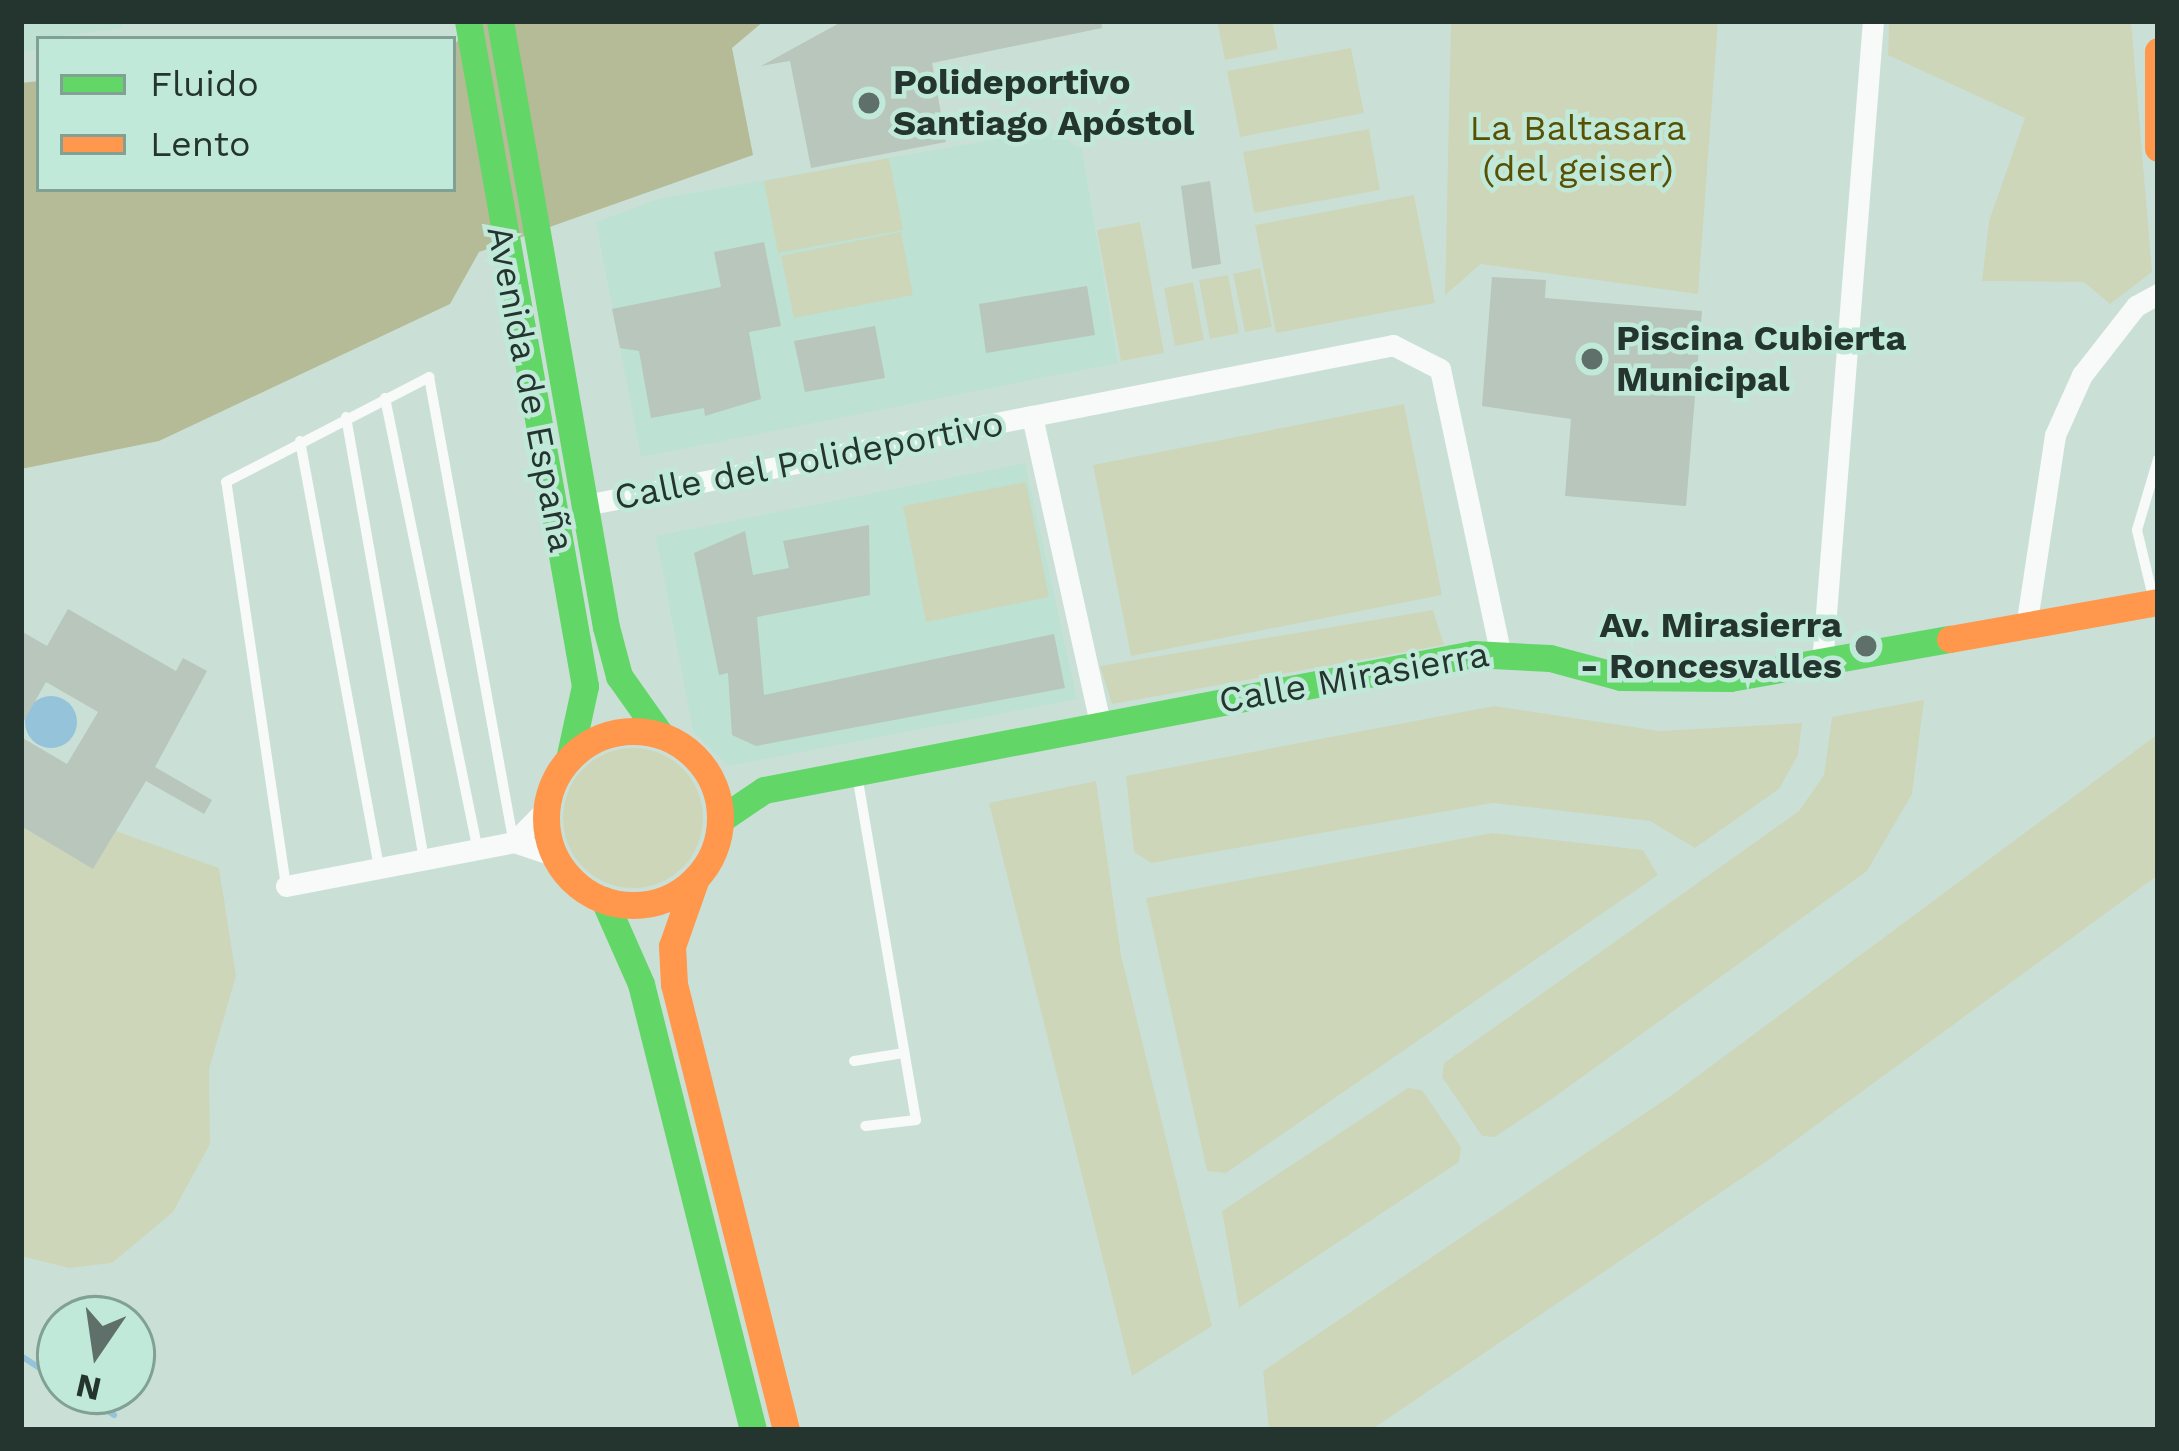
<!DOCTYPE html>
<meta charset="utf-8">
<style>
body{margin:0}
#map{position:relative;width:2179px;height:1451px;overflow:hidden;background:#cae0d7;font-family:"Work Sans",sans-serif}
div>[style]{position:absolute}
[style*='--x']{left:calc(var(--x)*1px);top:calc(var(--y)*1px);width:calc(var(--w)*1px);rotate:calc(var(--a)*1deg)}
.built>*{inset:0;background:#bde1d3}
.green>*{inset:0;background:#ced6ba}
.round{border-radius:50%}
.forest>*{inset:0;background:#b5bb96}
.water>*{inset:0;background:#94c3da}
.stream>*{height:6px;margin:-3px;padding:0 3px;transform-origin:3px;border-radius:3px;background:#94c3da}
.building>*{inset:0;background:#b8c6bc}
.lane>*{height:10px;margin:-5px;padding:0 5px;transform-origin:5px;border-radius:5px;background:#f7faf9}
.street>*{height:21px;margin:-10.5px;padding:0 10.5px;transform-origin:10.5px;border-radius:10.5px;background:#f7faf9}
.fast>*{height:27px;margin:-13.5px;padding:0 13.5px;transform-origin:13.5px;border-radius:13.5px;background:#63d668}
.slow>*{height:27px;margin:-13.5px;padding:0 13.5px;transform-origin:13.5px;border-radius:13.5px;background:#ff974d}
.slow>.ring{margin:-13.5px;padding:0;box-sizing:content-box;background:none;border:27px solid #ff974d;border-radius:50%}
.dots>*{width:33px;height:33px;translate:-50% -50%;box-sizing:border-box;border:6px solid #c1e9d9;border-radius:50%}
span{translate:-50% -50%;white-space:nowrap;text-align:center;line-height:1.15;-webkit-text-stroke:9px #c1e9d9;paint-order:stroke}
.poi-label{font-size:36px;color:#24342e;font-weight:700}
.left{translate:0 -50%;text-align:left}
.right{translate:-100% -50%;text-align:right}
.park-label{font-size:36px;color:#585003}
.street-label{font-size:36px;color:#24342e}
.frame{position:absolute;inset:0;border:24px solid #24342e;pointer-events:none}
.legend{position:absolute;left:36px;top:36px;width:420px;height:156px;box-sizing:border-box;background:#c1e9d9;border:3px solid #82a195;margin:0;padding:15px 21px;list-style:none;font-size:36px;color:#24342e}
.legend li{display:flex;align-items:center;gap:24px;height:60px}
.legend b{width:60px;border:3px solid #82a195}
.north{position:absolute;left:36px;top:1295px;width:120px;height:120px;box-sizing:border-box;background:#c1e9d9;border:3px solid #82a195;border-radius:50%;rotate:193deg;font-size:33px;font-weight:700;line-height:48px;text-align:center;color:#24342e}
.north::after{content:'';display:block;margin:auto;width:42px;height:54px;background:#5e7069;clip-path:polygon(50% 0,100% 100%,50% 72%,0 100%)}
</style>
<div id="map">
<div class="built">
<div style="clip-path:polygon(21px 21px,122px 21px,123px 28px,39px 39px,39px 50px,21px 51px)"></div>
<div style="clip-path:polygon(1052px 129px,1082px 150px,1118px 363px,641px 457px,596px 222px,659px 199px)"></div>
<div style="clip-path:polygon(1025px 463px,1077px 699px,728px 766px,693px 731px,656px 536px)"></div>
</div>
<div class="green">
<div style="clip-path:polygon(1217px 21px,1272px 21px,1278px 49px,1225px 60px)"></div>
<div style="clip-path:polygon(1451px 21px,1718px 21px,1698px 294px,1481px 264px,1445px 295px)"></div>
<div style="clip-path:polygon(1889px 21px,2131px 21px,2152px 272px,2110px 304px,2084px 282px,1982px 281px,1989px 221px,2025px 118px,1888px 55px)"></div>
<div style="clip-path:polygon(1351px 48px,1364px 113px,1240px 137px,1227px 71px)"></div>
<div style="clip-path:polygon(1369px 129px,1380px 190px,1254px 213px,1243px 152px)"></div>
<div style="clip-path:polygon(889px 158px,903px 230px,778px 253px,764px 181px)"></div>
<div style="clip-path:polygon(1414px 195px,1435px 303px,1276px 333px,1255px 225px)"></div>
<div style="clip-path:polygon(1140px 222px,1164px 353px,1121px 361px,1097px 230px)"></div>
<div style="clip-path:polygon(901px 232px,913px 295px,794px 318px,781px 256px)"></div>
<div style="clip-path:polygon(1260px 268px,1272px 327px,1245px 332px,1233px 274px)"></div>
<div style="clip-path:polygon(1228px 275px,1239px 333px,1210px 339px,1199px 280px)"></div>
<div style="clip-path:polygon(1193px 282px,1204px 340px,1175px 346px,1164px 288px)"></div>
<div style="clip-path:polygon(1404px 404px,1442px 595px,1131px 656px,1093px 465px)"></div>
<div style="clip-path:polygon(1026px 482px,1049px 597px,926px 622px,903px 506px)"></div>
<div style="clip-path:polygon(1433px 610px,1444px 645px,1112px 704px,1100px 666px)"></div>
<div style="clip-path:polygon(1924px 700px,1912px 794px,1867px 871px,1549px 1101px,1495px 1137px,1482px 1136px,1442px 1077px,1444px 1063px,1799px 811px,1824px 775px,1832px 717px)"></div>
<div style="clip-path:polygon(1494px 706px,1660px 731px,1802px 723px,1798px 755px,1779px 789px,1695px 848px,1650px 821px,1493px 803px,1151px 863px,1134px 852px,1126px 776px)"></div>
<div style="clip-path:polygon(2158px 734px,2158px 875px,1767px 1161px,1371px 1430px,1269px 1430px,1263px 1371px,1672px 1095px)"></div>
<div class="round" style="left:563px;top:748px;width:140px;height:140px"></div>
<div style="clip-path:polygon(1096px 781px,1121px 955px,1212px 1326px,1132px 1376px,989px 803px)"></div>
<div style="clip-path:polygon(21px 826px,93px 868px,116px 831px,219px 868px,236px 976px,209px 1069px,210px 1144px,173px 1212px,112px 1263px,69px 1268px,21px 1256px)"></div>
<div style="clip-path:polygon(1492px 833px,1643px 850px,1658px 875px,1226px 1173px,1207px 1171px,1146px 898px)"></div>
<div style="clip-path:polygon(1408px 1088px,1422px 1090px,1461px 1147px,1459px 1162px,1239px 1308px,1222px 1211px)"></div>
</div>
<div class="forest">
<div style="clip-path:polygon(472px 21px,764px 21px,732px 48px,753px 155px,479px 252px,450px 304px,159px 441px,21px 469px,21px 83px,39px 81px,39px 189px,453px 189px,453px 47px)"></div>
</div>
<div class="water">
<div class="round" style="left:25px;top:696px;width:52px;height:52px"></div>
</div>
<div class="stream">
<div style="--x:21;--y:1356;--w:46;--a:32.7"></div>
<div style="--x:76;--y:1391;--w:45;--a:32.3"></div>
</div>
<div class="building">
<div style="clip-path:polygon(843px 21px,1101px 21px,1102px 28px,932px 63px,946px 142px,811px 168px,790px 61px,761px 66px)"></div>
<div style="clip-path:polygon(1210px 181px,1221px 264px,1192px 269px,1181px 186px)"></div>
<div style="clip-path:polygon(764px 242px,781px 326px,749px 332px,761px 399px,705px 416px,704px 408px,651px 418px,639px 351px,620px 348px,612px 309px,721px 287px,714px 252px)"></div>
<div style="clip-path:polygon(1492px 277px,1546px 280px,1545px 298px,1702px 311px,1686px 506px,1565px 496px,1571px 419px,1482px 406px)"></div>
<div style="clip-path:polygon(1087px 286px,1095px 335px,986px 353px,979px 304px)"></div>
<div style="clip-path:polygon(875px 326px,885px 378px,805px 392px,794px 341px)"></div>
<div style="clip-path:polygon(869px 525px,870px 595px,757px 617px,764px 695px,1054px 634px,1065px 688px,756px 746px,732px 735px,728px 673px,719px 675px,694px 553px,745px 531px,753px 575px,789px 568px,783px 541px)"></div>
<div style="clip-path:polygon(68px 609px,176px 671px,183px 658px,207px 671px,155px 767px,212px 800px,204px 814px,146px 781px,93px 869px,21px 826px,21px 737px,67px 764px,98px 712px,46px 682px,21px 726px,21px 631px,47px 646px)"></div>
</div>
<div class="lane">
<div style="--x:385;--y:398;--w:459;--a:78.4"></div>
<div style="--x:346;--y:417;--w:448;--a:80"></div>
<div style="--x:300;--y:441;--w:435;--a:79.5"></div>
<div style="--x:2154;--y:601;--w:73;--a:-103.5"></div>
<div style="--x:2137;--y:530;--w:74;--a:-73.5"></div>
<div style="--x:857;--y:775;--w:350;--a:80.3"></div>
<div style="--x:916;--y:1120;--w:51;--a:173.3"></div>
<div style="--x:286;--y:886;--w:408;--a:-98.4"></div>
<div style="--x:226;--y:482;--w:229;--a:-27.3"></div>
<div style="--x:429;--y:377;--w:470;--a:79.7"></div>
<div style="--x:854;--y:1061;--w:51;--a:-9.1"></div>
</div>
<div class="street">
<div style="--x:586;--y:505;--w:455;--a:-11.3"></div>
<div style="--x:2026;--y:627;--w:194;--a:-81.4"></div>
<div style="--x:2055;--y:435;--w:66;--a:-65.8"></div>
<div style="--x:2082;--y:375;--w:88;--a:-52"></div>
<div style="--x:2136;--y:306;--w:25;--a:-29"></div>
<div style="--x:1822;--y:664;--w:645;--a:-85.47"></div>
<div style="--x:1100;--y:723;--w:314;--a:-102.5"></div>
<div style="--x:1032;--y:416;--w:368;--a:-11.1"></div>
<div style="--x:1393;--y:345;--w:53;--a:27.1"></div>
<div style="--x:1440;--y:369;--w:288;--a:78"></div>
<div style="--x:514;--y:842;--w:45;--a:-45.9"></div>
<div style="--x:286;--y:886;--w:232;--a:-10.9"></div>
<div style="--x:514;--y:842;--w:41;--a:18.4"></div>
</div>
<div class="fast">
<div style="--x:468;--y:21;--w:675;--a:80.02"></div>
<div style="--x:585;--y:686;--w:71;--a:102.3"></div>
<div style="--x:500;--y:21;--w:615;--a:80.08"></div>
<div style="--x:606;--y:627;--w:51;--a:75.1"></div>
<div style="--x:619;--y:676;--w:71;--a:54.7"></div>
<div style="--x:721;--y:819;--w:52;--a:-34"></div>
<div style="--x:764;--y:790;--w:722;--a:-10.86"></div>
<div style="--x:1473;--y:654;--w:77;--a:3"></div>
<div style="--x:1550;--y:658;--w:73;--a:15"></div>
<div style="--x:1621;--y:677;--w:109;--a:0.5"></div>
<div style="--x:1730;--y:678;--w:223;--a:-10.1"></div>
<div style="--x:604;--y:900;--w:92;--a:66.2"></div>
<div style="--x:641;--y:984;--w:460;--a:75.9"></div>
</div>
<div class="slow">
<div style="--x:2158;--y:51;--w:97;--a:90"></div>
<div style="--x:1950;--y:639;--w:211;--a:-10.1"></div>
<div class="ring" style="left:546px;top:731px;width:147px;height:147px"></div>
<div style="--x:696;--y:878;--w:72;--a:109.4"></div>
<div style="--x:672;--y:946;--w:38;--a:87"></div>
<div style="--x:674;--y:984;--w:460;--a:75.9"></div>
</div>
<div class="dots">
<div style="left:869px;top:103px;background:#5e7069"></div>
<div style="left:1592px;top:359px;background:#5e7069"></div>
<div style="left:1866px;top:646px;background:#5e7069"></div>
</div>
<div class="poi-label">
<span class="left" style="left:893px;top:103px">Polideportivo<br>Santiago Apóstol</span>
<span class="left" style="left:1616px;top:359px">Piscina Cubierta<br>Municipal</span>
<span class="right" style="left:1842px;top:646px">Av. Mirasierra<br>- Roncesvalles</span>
</div>
<div class="park-label">
<span style="left:1578px;top:149px">La Baltasara<br>(del geiser)</span>
</div>
<div class="street-label">
<span style="left:530px;top:389px;rotate:79deg">Avenida de España</span>
<span style="left:809px;top:461px;rotate:-11deg">Calle del Polideportivo</span>
<span style="left:1354px;top:678px;rotate:-10deg">Calle Mirasierra</span>
</div>
<div class="frame"></div>
<ul class="legend">
<li><b style="height:15px;background:#63d668"></b>Fluido</li>
<li><b style="height:15px;background:#ff974d"></b>Lento</li>
</ul>
<div class="north">N</div>
</div>
